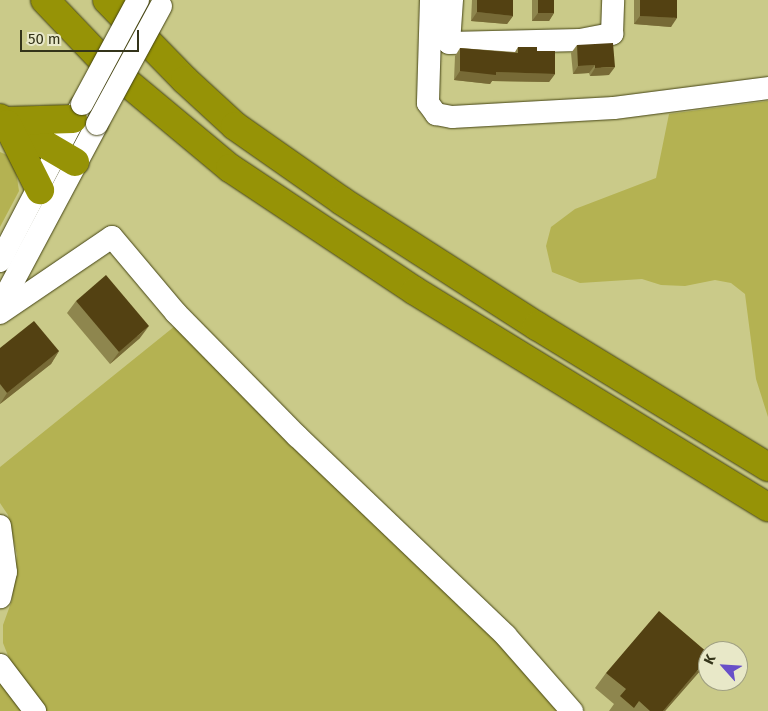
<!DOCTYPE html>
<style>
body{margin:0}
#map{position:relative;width:768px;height:711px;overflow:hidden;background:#caca89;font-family:"Fira Sans",sans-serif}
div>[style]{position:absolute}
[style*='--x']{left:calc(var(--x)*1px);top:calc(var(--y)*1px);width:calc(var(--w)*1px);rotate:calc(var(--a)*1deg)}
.green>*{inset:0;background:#b4b252}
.roads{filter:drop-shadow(0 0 1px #444313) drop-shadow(0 0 1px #444313)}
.minor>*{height:22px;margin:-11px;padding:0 11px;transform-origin:11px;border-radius:11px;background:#fff}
.highway>*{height:28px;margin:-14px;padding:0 14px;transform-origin:14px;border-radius:14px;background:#969306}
.bridges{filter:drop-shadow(0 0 1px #444313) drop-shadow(0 0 1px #444313)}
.minor-bridge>*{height:22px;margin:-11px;padding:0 11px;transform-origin:11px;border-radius:11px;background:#fff}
.wall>*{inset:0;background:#8e864e}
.shaded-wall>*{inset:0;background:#776a36}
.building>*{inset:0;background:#534112}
span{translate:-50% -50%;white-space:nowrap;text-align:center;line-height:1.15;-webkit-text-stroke:5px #e8e8c8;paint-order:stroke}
.north{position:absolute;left:698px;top:641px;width:50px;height:50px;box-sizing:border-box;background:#e8e8c8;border:1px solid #a0a082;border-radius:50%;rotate:296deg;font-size:14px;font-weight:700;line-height:20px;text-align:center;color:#34341a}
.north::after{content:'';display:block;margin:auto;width:18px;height:22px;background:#684fc8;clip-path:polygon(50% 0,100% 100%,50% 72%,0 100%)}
.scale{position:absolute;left:20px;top:30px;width:119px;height:22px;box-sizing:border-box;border:2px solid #34341a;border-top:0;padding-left:6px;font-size:15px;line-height:18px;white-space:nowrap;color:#34341a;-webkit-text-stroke:4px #e8e8c8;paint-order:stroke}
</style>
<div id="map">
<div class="green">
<div style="clip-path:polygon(768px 101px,768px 417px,756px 379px,745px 294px,731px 283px,715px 280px,685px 286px,661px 285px,642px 279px,580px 283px,552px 272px,546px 246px,551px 227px,575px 209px,656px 178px,669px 114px)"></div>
<div style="clip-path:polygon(0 152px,14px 158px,19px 191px,0 227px)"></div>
<div style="clip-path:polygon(175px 326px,230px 384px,498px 638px,562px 711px,46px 711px,11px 663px,3px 643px,3px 625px,12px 600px,17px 555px,8px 515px,0 503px,0 467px)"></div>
<div style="clip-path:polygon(0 683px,22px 711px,0 711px)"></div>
</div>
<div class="roads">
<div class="minor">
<div style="--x:431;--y:0;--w:103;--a:91.7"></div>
<div style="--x:428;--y:103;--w:14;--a:54"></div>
<div style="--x:436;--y:114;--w:16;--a:11"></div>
<div style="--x:452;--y:117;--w:162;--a:-3.2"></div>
<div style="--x:614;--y:108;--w:155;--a:-7.4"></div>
<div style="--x:452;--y:0;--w:43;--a:94"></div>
<div style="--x:449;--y:43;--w:131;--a:-1.3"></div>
<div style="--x:580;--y:40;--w:33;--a:-11"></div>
<div style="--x:612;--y:34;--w:34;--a:-88"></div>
<div style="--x:0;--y:261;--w:174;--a:-62.5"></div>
<div style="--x:0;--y:306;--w:206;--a:-61.9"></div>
<div style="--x:0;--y:313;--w:135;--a:-34.2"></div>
<div style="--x:112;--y:237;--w:99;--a:49.9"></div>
<div style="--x:176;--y:313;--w:173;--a:45.5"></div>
<div style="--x:297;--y:436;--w:289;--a:43.7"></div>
<div style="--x:506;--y:636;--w:100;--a:48.7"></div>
<div style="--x:0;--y:526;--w:46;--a:82.6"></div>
<div style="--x:6;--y:572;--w:26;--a:103"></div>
<div style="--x:0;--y:665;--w:58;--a:52.7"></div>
</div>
<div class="highway">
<div style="--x:45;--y:0;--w:95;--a:46.3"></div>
<div style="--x:111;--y:69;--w:155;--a:39.8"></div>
<div style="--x:230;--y:168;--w:222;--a:33.6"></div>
<div style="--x:415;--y:291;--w:414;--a:31.5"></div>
<div style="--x:107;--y:0;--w:112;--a:45.7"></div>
<div style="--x:185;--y:80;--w:68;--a:42.6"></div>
<div style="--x:235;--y:126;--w:131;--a:35"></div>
<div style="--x:342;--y:201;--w:232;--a:32.7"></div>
<div style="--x:537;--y:326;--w:271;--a:31.4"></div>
<div style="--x:0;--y:118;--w:87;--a:30.4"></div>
<div style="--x:6;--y:121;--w:67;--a:-1.7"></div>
<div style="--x:7;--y:124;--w:74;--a:63.4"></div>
</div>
</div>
<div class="bridges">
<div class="minor-bridge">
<div style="--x:82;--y:104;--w:118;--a:-61.7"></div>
<div style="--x:97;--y:124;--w:134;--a:-61.5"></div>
</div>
</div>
<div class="wall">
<div style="clip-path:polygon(472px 0,513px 0,513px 16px,507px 24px,471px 21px)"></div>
<div style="clip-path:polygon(532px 0,554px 0,554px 13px,549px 21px,532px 21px)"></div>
<div style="clip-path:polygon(634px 0,677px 0,671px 27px,634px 24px)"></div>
<div style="clip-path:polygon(577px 45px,609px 75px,590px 76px,589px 73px,573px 74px,571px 53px)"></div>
<div style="clip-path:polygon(518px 47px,537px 51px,555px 74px,549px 82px,492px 81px,490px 84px,454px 80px,455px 56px,460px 48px,515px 52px)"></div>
<div style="clip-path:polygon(76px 301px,140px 338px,110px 364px,67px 313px)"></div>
<div style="clip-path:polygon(0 348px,59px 351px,51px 364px,0 404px)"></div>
<div style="clip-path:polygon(700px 671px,665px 711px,609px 711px,614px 704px,595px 688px,606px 673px)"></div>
</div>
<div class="shaded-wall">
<div style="clip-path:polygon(477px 12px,513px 16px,507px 24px,471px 21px)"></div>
<div style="clip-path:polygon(538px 13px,554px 13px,549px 21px,532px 21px)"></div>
<div style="clip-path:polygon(640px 16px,677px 18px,671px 27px,634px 24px)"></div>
<div style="clip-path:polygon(595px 65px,589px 73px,573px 74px,578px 66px)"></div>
<div style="clip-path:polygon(615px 67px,609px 75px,590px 76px,595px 68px)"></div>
<div style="clip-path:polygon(460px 71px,496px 72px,555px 74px,549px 82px,492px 81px,490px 84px,454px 80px)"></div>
<div style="clip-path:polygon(149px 326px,140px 338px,110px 364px,119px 352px)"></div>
<div style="clip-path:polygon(59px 351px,51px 364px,0 404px,7px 393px)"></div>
<div style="clip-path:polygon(708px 658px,700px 671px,665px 711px,663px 711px)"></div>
</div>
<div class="building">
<div style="clip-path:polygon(477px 0,513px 0,513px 16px,477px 12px)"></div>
<div style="clip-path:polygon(538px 0,554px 0,554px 13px,538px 13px)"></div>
<div style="clip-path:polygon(640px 0,677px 0,677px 18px,640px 16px)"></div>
<div style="clip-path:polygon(613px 43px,615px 67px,595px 68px,595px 65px,578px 66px,577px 45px)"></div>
<div style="clip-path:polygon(518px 47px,537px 47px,537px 51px,555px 51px,555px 74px,496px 72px,496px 75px,460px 71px,460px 48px,518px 53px)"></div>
<div style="clip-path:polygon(106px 275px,149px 326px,119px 352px,76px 301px)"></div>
<div style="clip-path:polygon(34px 321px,59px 351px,7px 393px,0 384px,0 348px)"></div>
<div style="clip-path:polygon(659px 611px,708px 653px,708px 658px,663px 711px,650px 711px,639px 701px,634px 708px,620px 696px,626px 689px,606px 673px)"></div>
</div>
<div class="north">K</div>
<div class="scale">50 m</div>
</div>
